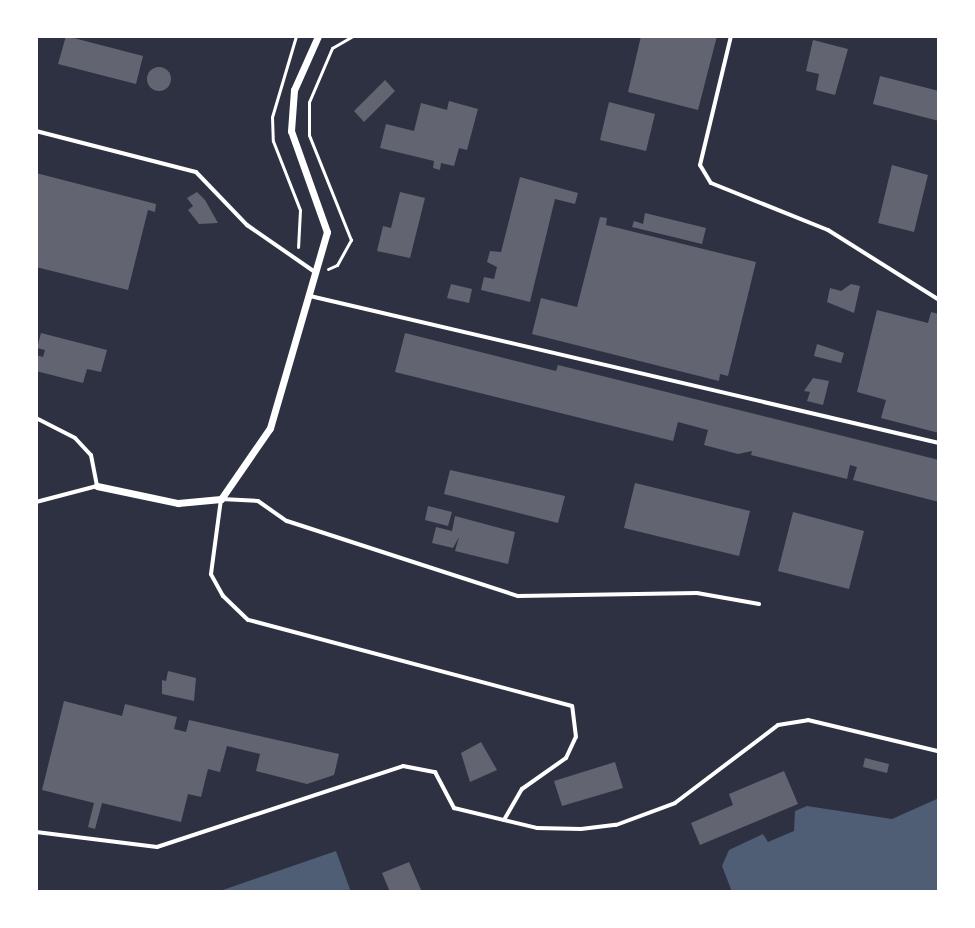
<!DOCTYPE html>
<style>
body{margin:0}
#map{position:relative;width:975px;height:928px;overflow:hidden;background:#2d3142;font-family:Barlow,sans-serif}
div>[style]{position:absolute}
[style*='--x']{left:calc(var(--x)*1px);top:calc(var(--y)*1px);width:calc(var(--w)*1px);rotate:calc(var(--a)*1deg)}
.water>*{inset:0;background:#4f5d75}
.building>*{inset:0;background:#626471}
.round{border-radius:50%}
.path>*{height:3px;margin:-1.5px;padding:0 1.5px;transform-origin:1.5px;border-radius:1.5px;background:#fff}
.service>*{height:4px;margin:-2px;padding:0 2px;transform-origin:2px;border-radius:2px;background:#fff}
.minor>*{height:7px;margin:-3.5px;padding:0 3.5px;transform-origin:3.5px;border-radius:3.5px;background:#fff}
span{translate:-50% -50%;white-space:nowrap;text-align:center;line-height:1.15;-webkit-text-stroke:6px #fff;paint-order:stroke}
.frame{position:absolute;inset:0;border:38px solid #fff;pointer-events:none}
</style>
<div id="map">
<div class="water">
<div style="clip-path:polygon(939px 798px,939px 892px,732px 892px,722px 866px,729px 850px,763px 834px,768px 842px,794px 831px,795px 811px,807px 806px,892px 819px)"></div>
<div style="clip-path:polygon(336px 851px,351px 892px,217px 892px)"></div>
</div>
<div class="building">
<div style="clip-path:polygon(66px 36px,143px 56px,136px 84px,58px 64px)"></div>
<div style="clip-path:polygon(641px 36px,717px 36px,698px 110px,628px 92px)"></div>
<div style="clip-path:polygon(813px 40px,848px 49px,835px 95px,816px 90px,819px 74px,806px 71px)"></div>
<div class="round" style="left:147px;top:67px;width:24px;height:24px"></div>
<div style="clip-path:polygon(880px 76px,939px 91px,939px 121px,873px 104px)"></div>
<div style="clip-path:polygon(385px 80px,395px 91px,364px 122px,354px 111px)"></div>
<div style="clip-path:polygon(449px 101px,478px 109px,467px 150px,459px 148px,454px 166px,441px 163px,440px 170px,433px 168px,434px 161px,380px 148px,386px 124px,414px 131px,421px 103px,447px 110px)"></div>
<div style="clip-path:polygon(609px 102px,655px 114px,646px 151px,600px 140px)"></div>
<div style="clip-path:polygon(892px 165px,928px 175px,914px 232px,878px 223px)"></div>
<div style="clip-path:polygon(36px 173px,156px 204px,155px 212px,148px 210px,128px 290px,36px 267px)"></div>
<div style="clip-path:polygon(520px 177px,578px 193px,575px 204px,555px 199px,530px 302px,481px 290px,484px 277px,494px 279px,497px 267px,487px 262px,490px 251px,501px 252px)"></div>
<div style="clip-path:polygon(197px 192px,205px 200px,218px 223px,199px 224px,188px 210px,193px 206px,187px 198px)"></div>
<div style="clip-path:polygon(400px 192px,425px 198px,410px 258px,377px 251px,383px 226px,391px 228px)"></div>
<div style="clip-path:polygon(645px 213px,706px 228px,702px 244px,632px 227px,634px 221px,643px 224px)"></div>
<div style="clip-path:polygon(600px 217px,607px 218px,606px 225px,756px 262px,728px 376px,720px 374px,719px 381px,532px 334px,541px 298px,577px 307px)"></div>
<div style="clip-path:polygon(451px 284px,472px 289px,469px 303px,447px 298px)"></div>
<div style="clip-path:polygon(851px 284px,860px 286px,854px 313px,827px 302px,830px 288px,841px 291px)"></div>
<div style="clip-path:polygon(877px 310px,928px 323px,931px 312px,939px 314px,939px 433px,881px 418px,886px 400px,857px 392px)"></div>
<div style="clip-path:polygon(41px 333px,107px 350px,101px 372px,87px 369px,83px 383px,36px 371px,36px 355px,43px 357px,45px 350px,37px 348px)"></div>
<div style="clip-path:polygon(405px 333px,556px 371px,558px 365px,939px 460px,939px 502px,853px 480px,857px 467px,850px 465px,847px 479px,751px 455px,752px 451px,738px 454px,704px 445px,708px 430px,678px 422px,673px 441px,395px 372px)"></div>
<div style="clip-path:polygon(817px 344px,844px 353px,841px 363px,814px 356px)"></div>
<div style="clip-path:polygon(813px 378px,829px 381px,823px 405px,807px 401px,810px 392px,804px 391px)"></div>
<div style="clip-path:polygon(450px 470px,565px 496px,558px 523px,444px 494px)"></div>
<div style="clip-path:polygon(635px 483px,750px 511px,739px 556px,624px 528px)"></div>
<div style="clip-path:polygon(428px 506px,452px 512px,448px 526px,425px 520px)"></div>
<div style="clip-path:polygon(793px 512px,864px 531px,849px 589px,778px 571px)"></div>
<div style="clip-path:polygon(455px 516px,515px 532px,508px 564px,455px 551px,459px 537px,453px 548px,432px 543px,436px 527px,452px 531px)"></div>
<div style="clip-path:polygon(168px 671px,196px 678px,194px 701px,162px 694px,162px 680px,166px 681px)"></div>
<div style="clip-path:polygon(64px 701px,122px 716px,125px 704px,177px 717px,174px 729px,186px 732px,189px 720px,339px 754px,334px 775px,307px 784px,256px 771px,260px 754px,227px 746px,220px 772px,208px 769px,201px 797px,188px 794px,181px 822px,102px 803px,95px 829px,88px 827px,94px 803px,42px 790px)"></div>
<div style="clip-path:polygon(481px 742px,497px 770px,470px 782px,461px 753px)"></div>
<div style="clip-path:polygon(865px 758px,889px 764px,887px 773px,863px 767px)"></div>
<div style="clip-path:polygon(615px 762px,623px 788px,562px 806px,554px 781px)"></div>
<div style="clip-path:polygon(784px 771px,798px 804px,700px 845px,691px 823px,733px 805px,729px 794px)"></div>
<div style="clip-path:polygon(409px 862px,422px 892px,390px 892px,382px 873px)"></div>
</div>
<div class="path">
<div style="--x:296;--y:36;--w:84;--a:106.5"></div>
<div style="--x:272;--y:117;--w:24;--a:88"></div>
<div style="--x:273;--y:141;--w:74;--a:68.6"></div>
<div style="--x:300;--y:210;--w:37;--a:93"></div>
<div style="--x:328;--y:269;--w:10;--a:-24"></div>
<div style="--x:337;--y:265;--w:29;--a:-61"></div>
<div style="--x:351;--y:240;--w:113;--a:-111.8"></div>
<div style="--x:309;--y:135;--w:33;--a:-90"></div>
<div style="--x:309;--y:102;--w:59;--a:-66.9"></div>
<div style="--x:332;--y:48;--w:24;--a:-30"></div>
</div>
<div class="service">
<div style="--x:731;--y:36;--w:133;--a:103.5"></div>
<div style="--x:700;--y:165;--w:21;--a:59"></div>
<div style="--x:711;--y:183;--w:126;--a:21.9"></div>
<div style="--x:828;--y:230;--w:131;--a:32.2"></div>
<div style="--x:36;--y:131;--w:165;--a:14.4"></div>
<div style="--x:196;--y:172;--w:74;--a:46.1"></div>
<div style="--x:247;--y:225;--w:83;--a:34.7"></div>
<div style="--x:310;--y:296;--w:646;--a:13.15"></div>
<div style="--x:36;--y:418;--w:44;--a:27.1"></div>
<div style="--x:75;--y:438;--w:23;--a:47"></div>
<div style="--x:91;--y:455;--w:32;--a:79"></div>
<div style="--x:97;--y:486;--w:63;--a:165.3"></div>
<div style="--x:504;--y:820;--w:36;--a:-60"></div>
<div style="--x:522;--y:789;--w:54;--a:-35.2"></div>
<div style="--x:566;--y:758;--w:23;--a:-65"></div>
<div style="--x:576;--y:737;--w:31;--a:-97"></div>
<div style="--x:572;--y:706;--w:335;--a:-165.1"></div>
<div style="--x:248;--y:620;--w:35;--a:-136"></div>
<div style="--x:223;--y:596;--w:25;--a:-119"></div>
<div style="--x:211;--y:574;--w:76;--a:-82.4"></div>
<div style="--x:221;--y:499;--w:37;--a:3"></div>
<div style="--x:258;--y:501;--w:35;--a:35"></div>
<div style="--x:287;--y:521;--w:243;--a:18"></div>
<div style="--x:518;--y:596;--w:179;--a:-1"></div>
<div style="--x:697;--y:593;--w:63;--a:10.1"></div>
<div style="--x:36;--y:832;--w:122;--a:7.1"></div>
<div style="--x:157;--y:847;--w:259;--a:-18.2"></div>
<div style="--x:403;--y:766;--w:33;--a:11"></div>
<div style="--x:435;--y:772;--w:41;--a:62.2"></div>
<div style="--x:454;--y:808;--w:85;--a:13.5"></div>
<div style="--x:537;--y:828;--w:44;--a:1.3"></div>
<div style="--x:581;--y:829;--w:35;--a:-7"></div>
<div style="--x:616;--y:825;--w:63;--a:-20.4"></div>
<div style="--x:675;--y:803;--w:129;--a:-37.1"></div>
<div style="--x:778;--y:725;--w:30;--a:-9"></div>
<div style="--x:808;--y:720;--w:133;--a:13.5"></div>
</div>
<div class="minor">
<div style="--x:97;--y:486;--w:83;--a:11.9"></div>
<div style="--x:178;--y:503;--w:43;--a:-5.3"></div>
<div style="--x:221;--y:499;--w:86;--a:-55.4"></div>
<div style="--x:270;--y:428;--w:204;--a:-73.8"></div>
<div style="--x:327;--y:232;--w:107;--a:-109.6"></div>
<div style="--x:291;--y:131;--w:41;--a:-85.8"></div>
<div style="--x:294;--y:90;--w:59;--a:-66"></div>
</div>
<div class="frame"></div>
</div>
